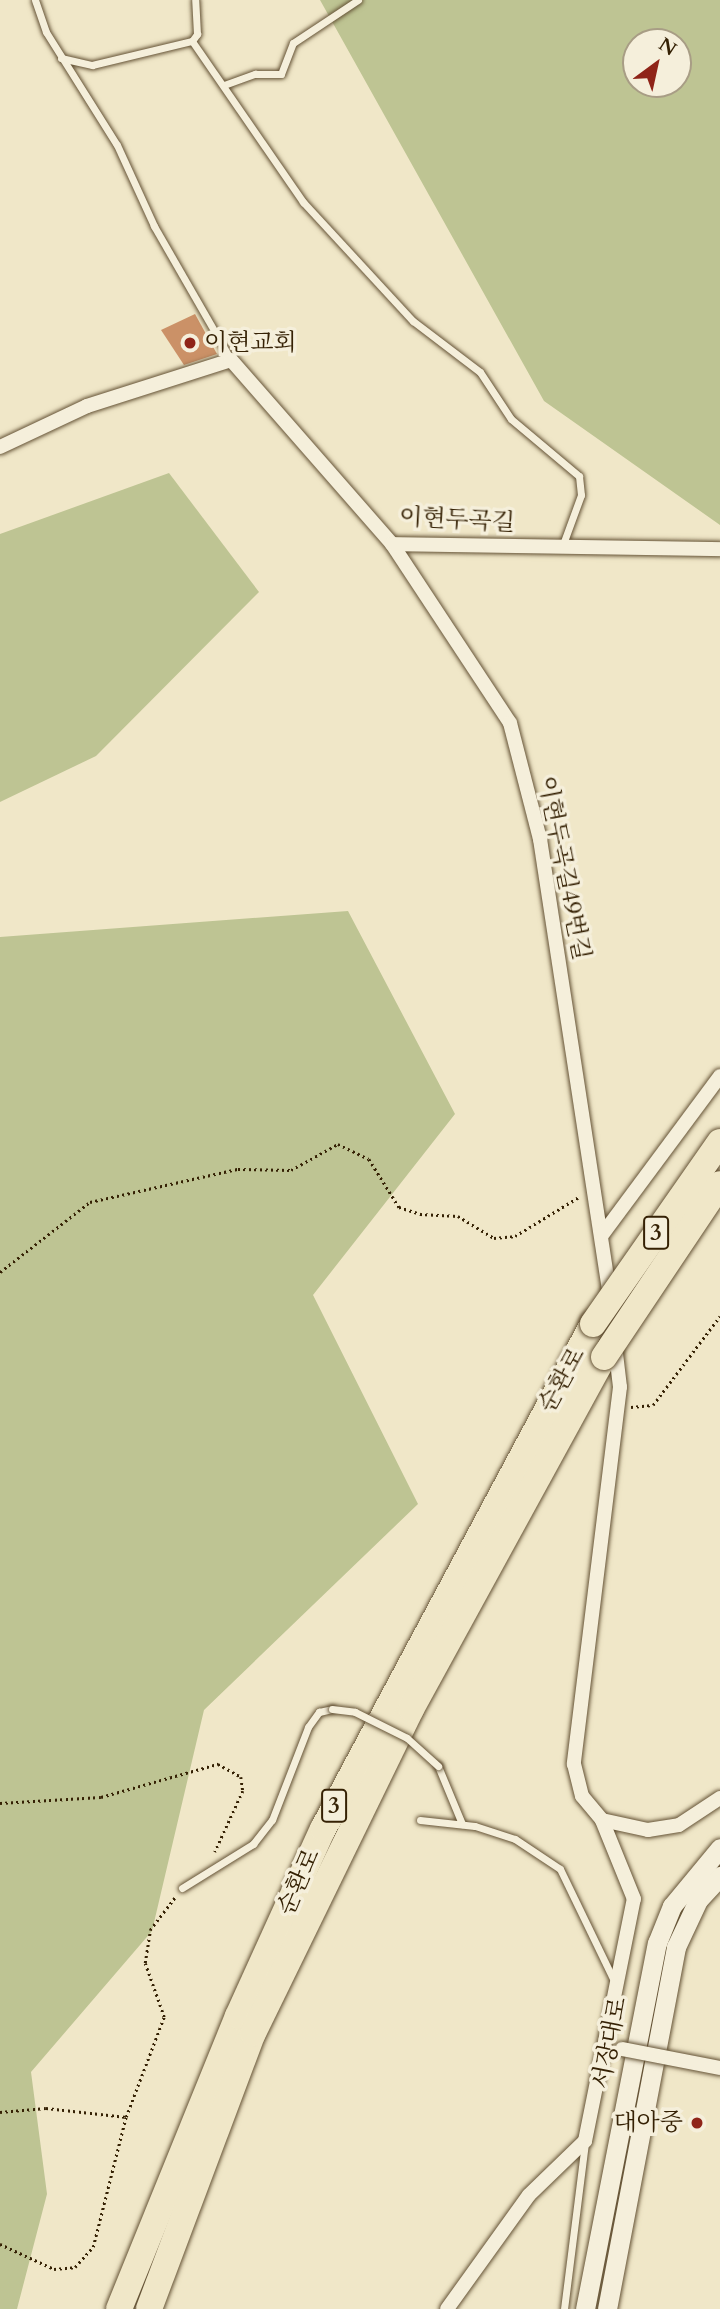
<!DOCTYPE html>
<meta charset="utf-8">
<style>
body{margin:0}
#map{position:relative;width:720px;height:2309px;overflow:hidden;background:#f0e7c8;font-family:Cardo,"Noto Serif KR",serif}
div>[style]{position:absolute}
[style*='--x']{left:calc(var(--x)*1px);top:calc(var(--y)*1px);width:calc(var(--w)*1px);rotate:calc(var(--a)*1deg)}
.green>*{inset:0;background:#bec493}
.building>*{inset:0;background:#cb9167}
.path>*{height:2.5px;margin-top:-1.25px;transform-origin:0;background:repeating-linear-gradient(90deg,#352104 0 2px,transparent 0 5.5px)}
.roads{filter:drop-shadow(0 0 2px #645235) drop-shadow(0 0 2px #645235)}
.lane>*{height:7px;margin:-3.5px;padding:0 3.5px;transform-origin:3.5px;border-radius:3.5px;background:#f5efdb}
.street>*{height:14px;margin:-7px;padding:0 7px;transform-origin:7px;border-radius:7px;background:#f5efdb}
.secondary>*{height:19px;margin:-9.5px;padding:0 9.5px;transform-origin:9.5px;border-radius:9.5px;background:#f5efdb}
.highway>*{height:26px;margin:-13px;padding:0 13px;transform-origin:13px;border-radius:13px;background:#f0e7c8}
.bridges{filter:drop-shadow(0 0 2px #645235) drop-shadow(0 0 2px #645235)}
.lane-bridge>*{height:7px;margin:-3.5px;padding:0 3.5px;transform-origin:3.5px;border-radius:3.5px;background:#f5efdb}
.street-bridge>*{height:14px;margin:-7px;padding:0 7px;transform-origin:7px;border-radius:7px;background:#f5efdb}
.highway-bridge>*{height:26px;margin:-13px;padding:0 13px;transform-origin:13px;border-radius:13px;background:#f0e7c8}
.dots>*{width:19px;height:19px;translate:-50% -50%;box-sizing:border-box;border:4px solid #f5efdb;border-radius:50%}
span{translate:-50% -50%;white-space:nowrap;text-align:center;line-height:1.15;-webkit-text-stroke:7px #f5efdb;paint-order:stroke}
.shield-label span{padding:2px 5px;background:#f5efdb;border:2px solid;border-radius:5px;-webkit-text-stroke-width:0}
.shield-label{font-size:23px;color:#352104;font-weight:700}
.poi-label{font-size:24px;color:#352104}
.left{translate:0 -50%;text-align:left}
.right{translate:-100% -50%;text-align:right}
.street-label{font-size:24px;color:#352104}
.north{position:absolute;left:622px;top:28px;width:70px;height:70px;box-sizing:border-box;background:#f5efdb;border:2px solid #a89d85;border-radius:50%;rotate:33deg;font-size:19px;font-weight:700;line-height:28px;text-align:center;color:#352104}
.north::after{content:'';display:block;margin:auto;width:24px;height:32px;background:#8f2418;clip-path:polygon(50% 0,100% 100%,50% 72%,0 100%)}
</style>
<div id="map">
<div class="green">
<div style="clip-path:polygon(evenodd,320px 0,720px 0,720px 525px,544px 401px,320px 0,636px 42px,678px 42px,678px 84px,636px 84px,636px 42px)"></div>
<div style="clip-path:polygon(169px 473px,259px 592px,96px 756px,0 802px,0 534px)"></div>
<div style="clip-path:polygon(348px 911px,455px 1114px,313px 1295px,418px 1504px,204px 1710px,152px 1931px,31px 2072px,47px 2194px,17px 2309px,0 2309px,0 937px)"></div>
</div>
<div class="building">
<div style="clip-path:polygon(195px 314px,217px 354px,184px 365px,161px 330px)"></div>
</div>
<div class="path">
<div style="--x:0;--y:1272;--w:114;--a:-37.9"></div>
<div style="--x:90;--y:1202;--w:152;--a:-12.6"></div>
<div style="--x:238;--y:1169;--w:53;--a:1.1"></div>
<div style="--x:291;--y:1170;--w:54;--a:-29"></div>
<div style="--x:338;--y:1144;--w:34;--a:26"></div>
<div style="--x:369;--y:1159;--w:57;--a:58"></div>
<div style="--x:399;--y:1207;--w:22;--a:18"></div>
<div style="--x:420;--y:1214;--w:38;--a:3"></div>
<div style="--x:458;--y:1216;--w:42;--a:31.4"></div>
<div style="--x:494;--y:1238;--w:21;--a:-5"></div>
<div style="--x:515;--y:1236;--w:75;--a:-31.4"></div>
<div style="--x:631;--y:1407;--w:22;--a:-5"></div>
<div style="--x:653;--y:1405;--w:111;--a:-53"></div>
<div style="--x:0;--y:1803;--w:101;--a:-3.4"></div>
<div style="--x:101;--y:1797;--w:122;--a:-15.8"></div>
<div style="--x:218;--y:1764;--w:26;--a:29"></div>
<div style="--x:241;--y:1777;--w:14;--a:82"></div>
<div style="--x:243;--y:1791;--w:67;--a:114.7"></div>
<div style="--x:0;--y:2112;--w:46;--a:-5"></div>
<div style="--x:46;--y:2108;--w:81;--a:6.4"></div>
<div style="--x:126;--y:2117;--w:107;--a:-69.2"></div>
<div style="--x:164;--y:2017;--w:57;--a:-109.4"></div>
<div style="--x:145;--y:1963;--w:33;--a:-81"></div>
<div style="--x:150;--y:1930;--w:43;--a:-52.6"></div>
<div style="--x:0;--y:2244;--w:60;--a:24.8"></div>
<div style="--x:54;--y:2269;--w:21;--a:-5"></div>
<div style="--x:75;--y:2267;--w:27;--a:-48"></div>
<div style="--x:93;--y:2247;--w:134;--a:-75.8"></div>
</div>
<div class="roads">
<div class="lane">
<div style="--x:35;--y:0;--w:34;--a:71"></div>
<div style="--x:46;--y:32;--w:133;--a:57.9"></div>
<div style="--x:117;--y:145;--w:89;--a:65.4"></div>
<div style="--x:154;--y:226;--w:155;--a:60.1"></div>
<div style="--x:192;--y:41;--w:196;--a:55.4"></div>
<div style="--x:303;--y:202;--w:162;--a:47.3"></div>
<div style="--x:413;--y:321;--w:84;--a:37.3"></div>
<div style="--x:480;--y:372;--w:56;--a:56.6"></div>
<div style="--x:511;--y:419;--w:89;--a:40"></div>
<div style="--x:579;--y:476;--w:19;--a:84"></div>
<div style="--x:581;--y:495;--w:55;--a:110.1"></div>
<div style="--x:61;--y:58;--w:32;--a:13"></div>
<div style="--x:92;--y:65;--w:103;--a:-13.5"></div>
<div style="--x:192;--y:41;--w:9;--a:-54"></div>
<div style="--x:197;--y:34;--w:34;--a:-93"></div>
<div style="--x:224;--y:85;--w:33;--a:-20"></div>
<div style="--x:255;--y:74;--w:26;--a:0"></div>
<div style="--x:281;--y:74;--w:33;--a:-69"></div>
<div style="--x:293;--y:43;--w:78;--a:-33.5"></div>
<div style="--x:438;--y:1766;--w:63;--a:67.5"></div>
<div style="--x:420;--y:1820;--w:55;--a:6.2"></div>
<div style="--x:475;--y:1826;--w:42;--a:18"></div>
<div style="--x:515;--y:1839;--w:54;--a:33.7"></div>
<div style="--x:560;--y:1869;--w:127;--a:64.2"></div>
<div style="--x:182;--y:1888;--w:84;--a:-31.8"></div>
<div style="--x:253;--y:1844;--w:31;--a:-52"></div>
<div style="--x:272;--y:1820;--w:100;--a:-68.8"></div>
<div style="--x:308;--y:1727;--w:19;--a:-54"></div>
<div style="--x:319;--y:1712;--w:13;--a:-13"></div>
<div style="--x:564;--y:2309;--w:168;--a:-82.8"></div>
</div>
<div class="street">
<div style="--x:0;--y:447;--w:96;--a:-25.2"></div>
<div style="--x:87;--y:406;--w:151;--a:-17.7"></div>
<div style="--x:231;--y:360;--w:244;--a:48.8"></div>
<div style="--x:392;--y:544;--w:214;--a:56.6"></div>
<div style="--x:510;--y:723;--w:120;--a:75.5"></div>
<div style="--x:540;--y:839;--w:463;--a:81.3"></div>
<div style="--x:392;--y:544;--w:328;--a:0.9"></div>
<div style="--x:602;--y:1235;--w:198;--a:-53.4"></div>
<div style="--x:615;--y:1345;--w:42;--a:83.2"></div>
<div style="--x:620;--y:1387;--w:380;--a:97"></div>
<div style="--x:574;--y:1764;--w:33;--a:76"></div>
<div style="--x:582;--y:1796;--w:31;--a:50"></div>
<div style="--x:602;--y:1820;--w:47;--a:12.3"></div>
<div style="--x:648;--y:1830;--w:31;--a:-9"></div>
<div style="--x:679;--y:1825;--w:49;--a:-33.4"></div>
<div style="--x:447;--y:2309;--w:140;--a:-54.3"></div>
<div style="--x:529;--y:2195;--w:78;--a:-44"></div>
<div style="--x:585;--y:2141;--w:247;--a:-78.6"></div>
<div style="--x:634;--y:1899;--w:85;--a:-112.1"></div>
</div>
<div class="secondary">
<div style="--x:585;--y:2309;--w:373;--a:-78.9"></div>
<div style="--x:657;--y:1943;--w:40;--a:-68"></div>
<div style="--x:672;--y:1906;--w:75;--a:-50.4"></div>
<div style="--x:607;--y:2309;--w:369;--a:-79.2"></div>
<div style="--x:676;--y:1947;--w:52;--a:-64.9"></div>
<div style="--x:698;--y:1900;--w:33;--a:-47"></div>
</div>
<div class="highway">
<div style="--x:119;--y:2309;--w:316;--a:-67.9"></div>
<div style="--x:238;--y:2016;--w:205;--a:-65.6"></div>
<div style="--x:323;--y:1829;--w:573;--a:-61.87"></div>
<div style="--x:149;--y:2309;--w:295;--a:-69.4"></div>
<div style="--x:253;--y:2033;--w:360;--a:-64"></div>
<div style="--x:411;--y:1709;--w:401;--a:-61.3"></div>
</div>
</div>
<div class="bridges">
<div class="lane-bridge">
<div style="--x:332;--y:1709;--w:23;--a:7"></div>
<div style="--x:355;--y:1712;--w:58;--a:26.6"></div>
<div style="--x:407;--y:1738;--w:42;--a:42.1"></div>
</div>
<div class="street-bridge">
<div style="--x:622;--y:2049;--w:100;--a:11"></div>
</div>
<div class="highway-bridge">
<div style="--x:593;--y:1324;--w:222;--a:-55.1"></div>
<div style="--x:604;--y:1357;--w:208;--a:-56.2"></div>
</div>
</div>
<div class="dots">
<div style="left:190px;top:343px;background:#8f2418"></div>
<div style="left:697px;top:2123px;background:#8f2418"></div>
</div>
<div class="shield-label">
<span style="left:656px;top:1233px">3</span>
<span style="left:334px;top:1806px">3</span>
</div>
<div class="poi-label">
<span class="left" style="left:204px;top:343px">이현교회</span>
<span class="right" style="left:683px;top:2123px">대아중</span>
</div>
<div class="street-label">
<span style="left:457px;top:520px;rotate:3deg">이현두곡길</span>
<span style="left:564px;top:868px;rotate:79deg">이현두곡길49번길</span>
<span style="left:562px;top:1380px;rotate:-61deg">순환로</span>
<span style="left:299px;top:1882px;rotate:-66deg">순환로</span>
<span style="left:610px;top:2043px;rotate:-79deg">서장대로</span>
</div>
<div class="north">N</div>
</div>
